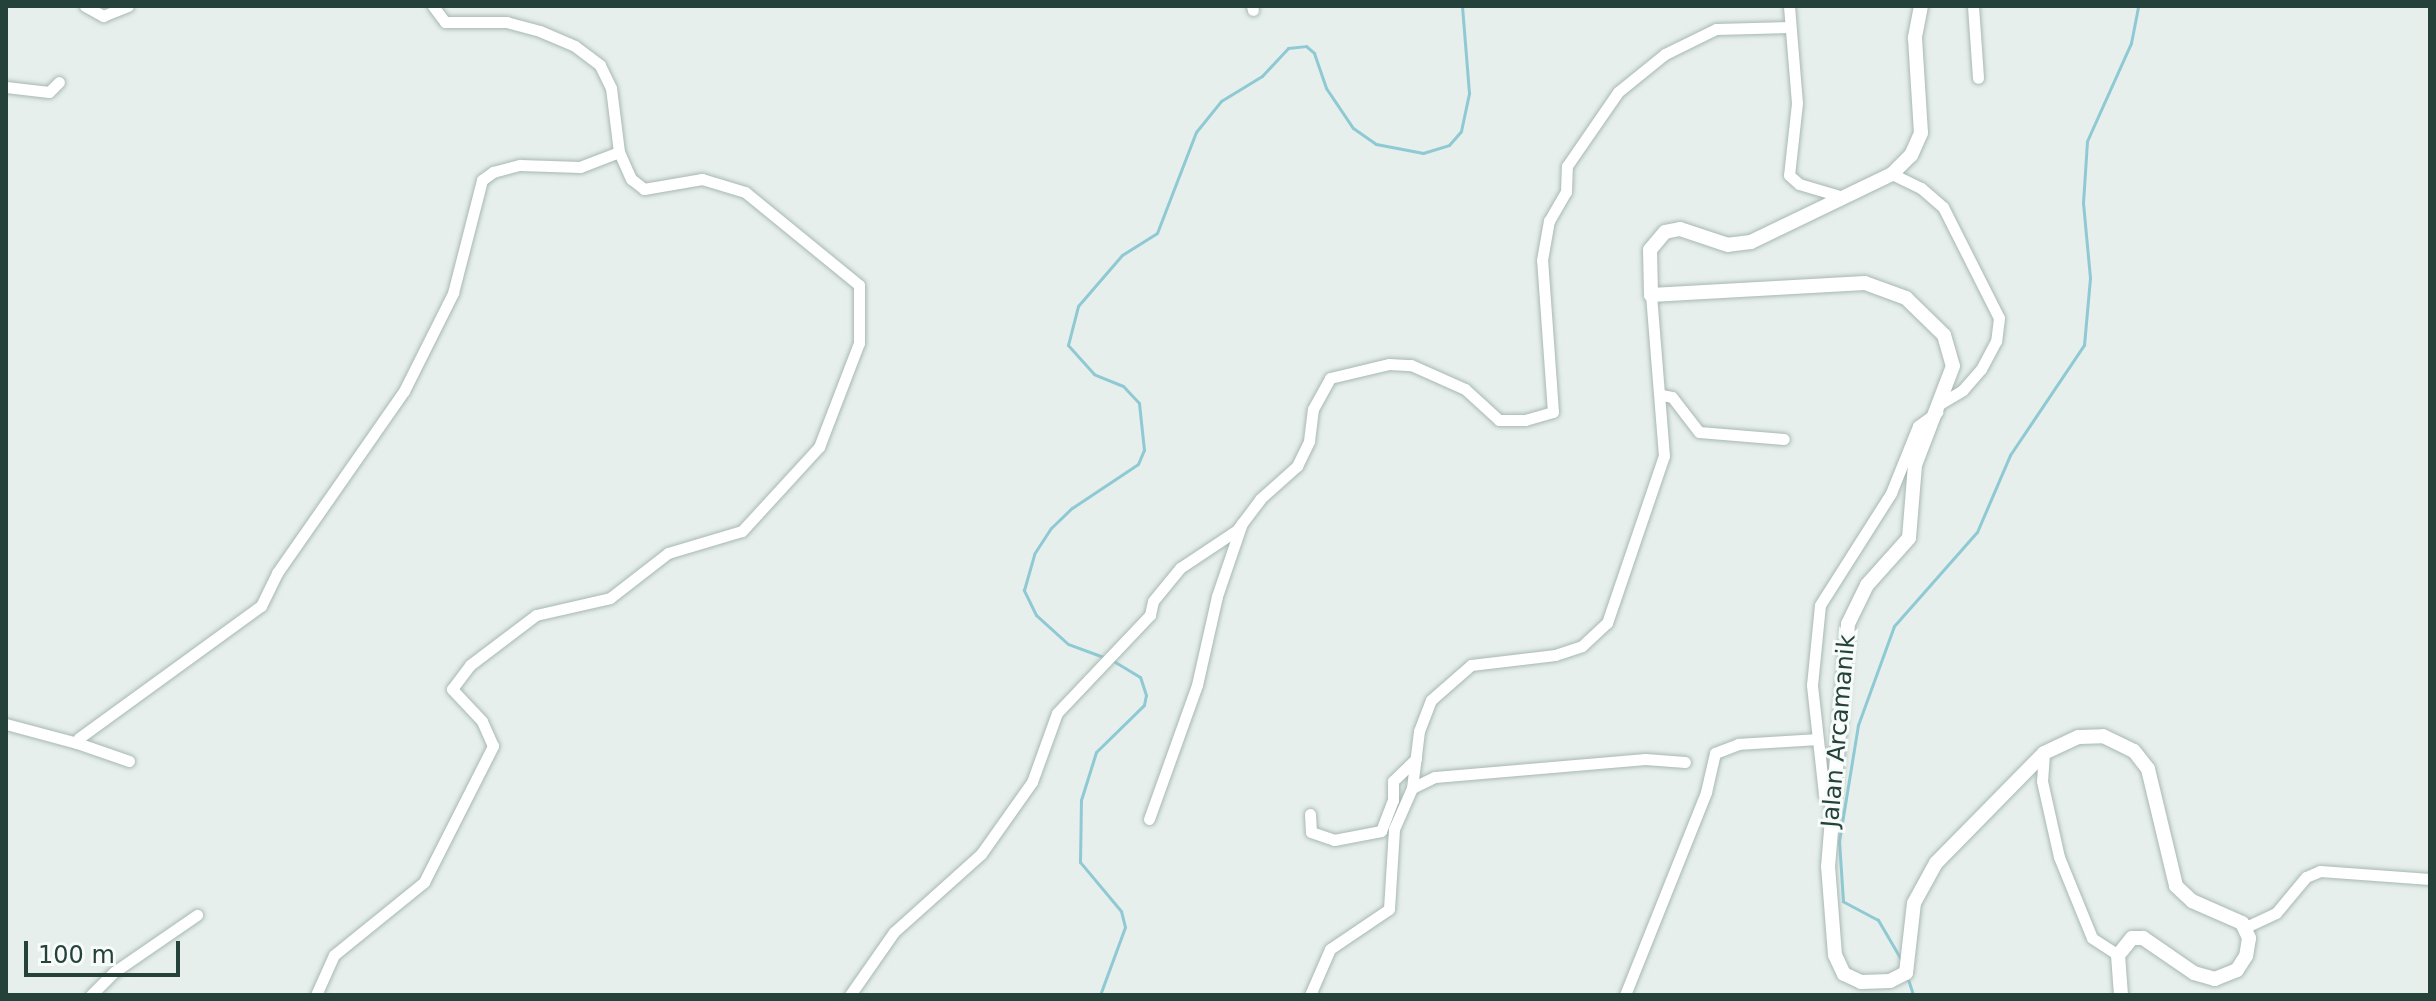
<!DOCTYPE html>
<style>
body{margin:0}
#map{position:relative;width:2436px;height:1001px;overflow:hidden;background:#e6efeb;font-family:"DejaVu Sans",sans-serif}
div>[style]{position:absolute}
[style*='--x']{left:calc(var(--x)*1px);top:calc(var(--y)*1px);width:calc(var(--w)*1px);rotate:calc(var(--a)*1deg)}
.stream>*{height:3px;margin:-1.5px;padding:0 1.5px;transform-origin:1.5px;border-radius:1.5px;background:#8ec9d4}
.roads{filter:drop-shadow(0 0 2px #a8b8b2) drop-shadow(0 0 2px #a8b8b2)}
.minor>*{height:11px;margin:-5.5px;padding:0 5.5px;transform-origin:5.5px;border-radius:5.5px;background:#fff}
.tertiary>*{height:14px;margin:-7px;padding:0 7px;transform-origin:7px;border-radius:7px;background:#fff}
span{translate:-50% -50%;white-space:nowrap;text-align:center;line-height:1.15;-webkit-text-stroke:6px #f7fbf9;paint-order:stroke}
.street-label{font-size:24px;color:#24423a}
.frame{position:absolute;inset:0;border:8px solid #24423a;pointer-events:none}
.scale{position:absolute;left:24px;top:941px;width:156px;height:36px;box-sizing:border-box;border:4px solid #24423a;border-top:0;padding-left:10px;font-size:24px;line-height:28px;white-space:nowrap;color:#24423a;-webkit-text-stroke:6px #f7fbf9;paint-order:stroke}
</style>
<div id="map">
<div class="stream">
<div style="--x:1106;--y:658;--w:40;--a:-159.8"></div>
<div style="--x:1068;--y:644;--w:43;--a:-137.8"></div>
<div style="--x:1036;--y:615;--w:28;--a:-116"></div>
<div style="--x:1024;--y:590;--w:37;--a:-74"></div>
<div style="--x:1034;--y:554;--w:31;--a:-57"></div>
<div style="--x:1051;--y:528;--w:29;--a:-44"></div>
<div style="--x:1072;--y:508;--w:79;--a:-33.7"></div>
<div style="--x:1138;--y:464;--w:15;--a:-67"></div>
<div style="--x:1144;--y:450;--w:47;--a:-96.1"></div>
<div style="--x:1139;--y:403;--w:23;--a:-133"></div>
<div style="--x:1123;--y:386;--w:31;--a:-158"></div>
<div style="--x:1094;--y:374;--w:39;--a:-132"></div>
<div style="--x:1068;--y:345;--w:40;--a:-75.6"></div>
<div style="--x:1078;--y:306;--w:67;--a:-49.2"></div>
<div style="--x:1122;--y:255;--w:41;--a:-32.2"></div>
<div style="--x:1157;--y:233;--w:108;--a:-68.9"></div>
<div style="--x:1196;--y:132;--w:40;--a:-51"></div>
<div style="--x:1221;--y:101;--w:48;--a:-31.4"></div>
<div style="--x:1262;--y:76;--w:38;--a:-47"></div>
<div style="--x:1288;--y:48;--w:18;--a:-6"></div>
<div style="--x:1306;--y:46;--w:11;--a:41"></div>
<div style="--x:1314;--y:53;--w:37;--a:71"></div>
<div style="--x:1326;--y:88;--w:48;--a:56"></div>
<div style="--x:1353;--y:128;--w:28;--a:35"></div>
<div style="--x:1376;--y:144;--w:48;--a:10.8"></div>
<div style="--x:1423;--y:153;--w:27;--a:-17"></div>
<div style="--x:1449;--y:145;--w:18;--a:-49"></div>
<div style="--x:1461;--y:131;--w:39;--a:-78"></div>
<div style="--x:1469;--y:93;--w:87;--a:-94.6"></div>
<div style="--x:1902;--y:961;--w:48;--a:-120.3"></div>
<div style="--x:1878;--y:920;--w:40;--a:-152"></div>
<div style="--x:1843;--y:901;--w:60;--a:-93.8"></div>
<div style="--x:1839;--y:841;--w:118;--a:-80.7"></div>
<div style="--x:1858;--y:725;--w:105;--a:-70"></div>
<div style="--x:1894;--y:626;--w:125;--a:-48.6"></div>
<div style="--x:1977;--y:532;--w:84;--a:-66.8"></div>
<div style="--x:2010;--y:455;--w:133;--a:-56.1"></div>
<div style="--x:2084;--y:345;--w:67;--a:-84.9"></div>
<div style="--x:2090;--y:278;--w:75;--a:-95.3"></div>
<div style="--x:2083;--y:203;--w:62;--a:-86.3"></div>
<div style="--x:2087;--y:141;--w:107;--a:-65.8"></div>
<div style="--x:2131;--y:43;--w:38;--a:-79"></div>
<div style="--x:1907;--y:976;--w:20;--a:72"></div>
<div style="--x:1100;--y:995;--w:72;--a:-69.8"></div>
<div style="--x:1125;--y:927;--w:16;--a:-104"></div>
<div style="--x:1121;--y:911;--w:64;--a:-129.9"></div>
<div style="--x:1080;--y:862;--w:62;--a:-89.1"></div>
<div style="--x:1081;--y:800;--w:50;--a:-72.6"></div>
<div style="--x:1096;--y:752;--w:67;--a:-44.4"></div>
<div style="--x:1144;--y:705;--w:10;--a:-79"></div>
<div style="--x:1146;--y:695;--w:19;--a:-108"></div>
<div style="--x:1140;--y:677;--w:31;--a:-149"></div>
</div>
<div class="roads">
<div class="minor">
<div style="--x:85;--y:6;--w:21;--a:29"></div>
<div style="--x:103;--y:16;--w:27;--a:-22"></div>
<div style="--x:1252;--y:6;--w:4;--a:76"></div>
<div style="--x:1789;--y:6;--w:97;--a:85.3"></div>
<div style="--x:1797;--y:103;--w:72;--a:96.3"></div>
<div style="--x:1789;--y:175;--w:13;--a:42"></div>
<div style="--x:1799;--y:184;--w:46;--a:16.5"></div>
<div style="--x:1973;--y:6;--w:72;--a:86"></div>
<div style="--x:6;--y:87;--w:43;--a:6.6"></div>
<div style="--x:49;--y:92;--w:14;--a:-45"></div>
<div style="--x:1892;--y:174;--w:32;--a:26"></div>
<div style="--x:1921;--y:188;--w:29;--a:41"></div>
<div style="--x:1943;--y:207;--w:124;--a:63.2"></div>
<div style="--x:1999;--y:318;--w:23;--a:97"></div>
<div style="--x:1996;--y:341;--w:32;--a:118"></div>
<div style="--x:1981;--y:369;--w:28;--a:131"></div>
<div style="--x:1963;--y:390;--w:26;--a:149"></div>
<div style="--x:1661;--y:395;--w:11;--a:10"></div>
<div style="--x:1672;--y:397;--w:44;--a:52.4"></div>
<div style="--x:1699;--y:432;--w:85;--a:4.7"></div>
<div style="--x:6;--y:724;--w:73;--a:15"></div>
<div style="--x:2044;--y:753;--w:28;--a:94"></div>
<div style="--x:2042;--y:781;--w:78;--a:77.4"></div>
<div style="--x:2059;--y:857;--w:87;--a:67.8"></div>
<div style="--x:2092;--y:938;--w:31;--a:33"></div>
<div style="--x:129;--y:761;--w:55;--a:-160.9"></div>
<div style="--x:77;--y:743;--w:5;--a:-68"></div>
<div style="--x:79;--y:738;--w:225;--a:-36"></div>
<div style="--x:261;--y:606;--w:37;--a:-64"></div>
<div style="--x:277;--y:573;--w:222;--a:-55.1"></div>
<div style="--x:404;--y:391;--w:110;--a:-63.4"></div>
<div style="--x:453;--y:293;--w:117;--a:-75.6"></div>
<div style="--x:482;--y:180;--w:14;--a:-36"></div>
<div style="--x:493;--y:172;--w:28;--a:-15"></div>
<div style="--x:520;--y:165;--w:60;--a:1.9"></div>
<div style="--x:580;--y:167;--w:42;--a:-21"></div>
<div style="--x:1412;--y:788;--w:25;--a:-26"></div>
<div style="--x:1435;--y:777;--w:211;--a:-4.9"></div>
<div style="--x:1645;--y:759;--w:40;--a:4.3"></div>
<div style="--x:1833;--y:808;--w:17;--a:-123"></div>
<div style="--x:1824;--y:794;--w:110;--a:-96.3"></div>
<div style="--x:1812;--y:685;--w:80;--a:-84.3"></div>
<div style="--x:1820;--y:605;--w:133;--a:-57.6"></div>
<div style="--x:1891;--y:493;--w:72;--a:-68.1"></div>
<div style="--x:1918;--y:426;--w:24;--a:-36"></div>
<div style="--x:1310;--y:814;--w:18;--a:87"></div>
<div style="--x:1311;--y:832;--w:24;--a:19"></div>
<div style="--x:1334;--y:840;--w:48;--a:-10.8"></div>
<div style="--x:1381;--y:831;--w:33;--a:-69"></div>
<div style="--x:1393;--y:800;--w:19;--a:-90"></div>
<div style="--x:1393;--y:781;--w:32;--a:-44"></div>
<div style="--x:1149;--y:819;--w:142;--a:-70.3"></div>
<div style="--x:1197;--y:685;--w:91;--a:-77.3"></div>
<div style="--x:1217;--y:596;--w:77;--a:-71.1"></div>
<div style="--x:2246;--y:927;--w:33;--a:-25"></div>
<div style="--x:2276;--y:913;--w:47;--a:-50.2"></div>
<div style="--x:2306;--y:877;--w:15;--a:-23"></div>
<div style="--x:2320;--y:871;--w:110;--a:4.2"></div>
<div style="--x:91;--y:995;--w:33;--a:-45"></div>
<div style="--x:114;--y:972;--w:101;--a:-34.5"></div>
<div style="--x:316;--y:995;--w:44;--a:-65.8"></div>
<div style="--x:334;--y:955;--w:116;--a:-39"></div>
<div style="--x:424;--y:882;--w:153;--a:-63.1"></div>
<div style="--x:493;--y:746;--w:27;--a:-114"></div>
<div style="--x:482;--y:721;--w:44;--a:-133.2"></div>
<div style="--x:452;--y:689;--w:30;--a:-53"></div>
<div style="--x:470;--y:665;--w:83;--a:-37.1"></div>
<div style="--x:536;--y:615;--w:76;--a:-12.9"></div>
<div style="--x:610;--y:598;--w:73;--a:-37.8"></div>
<div style="--x:668;--y:553;--w:77;--a:-16.6"></div>
<div style="--x:742;--y:531;--w:114;--a:-47.5"></div>
<div style="--x:819;--y:447;--w:111;--a:-69"></div>
<div style="--x:859;--y:343;--w:58;--a:-90"></div>
<div style="--x:859;--y:285;--w:147;--a:-140.8"></div>
<div style="--x:745;--y:192;--w:45;--a:-163.2"></div>
<div style="--x:702;--y:179;--w:59;--a:170.2"></div>
<div style="--x:644;--y:189;--w:16;--a:-142"></div>
<div style="--x:631;--y:179;--w:30;--a:-114"></div>
<div style="--x:619;--y:152;--w:64;--a:-97.1"></div>
<div style="--x:611;--y:88;--w:25;--a:-116"></div>
<div style="--x:600;--y:65;--w:31;--a:-143"></div>
<div style="--x:575;--y:46;--w:38;--a:-157"></div>
<div style="--x:540;--y:31;--w:34;--a:-165"></div>
<div style="--x:507;--y:22;--w:62;--a:180"></div>
<div style="--x:445;--y:22;--w:20;--a:-127"></div>
<div style="--x:850;--y:995;--w:77;--a:-55.1"></div>
<div style="--x:894;--y:932;--w:117;--a:-41.9"></div>
<div style="--x:981;--y:854;--w:88;--a:-54.7"></div>
<div style="--x:1032;--y:782;--w:73;--a:-70.1"></div>
<div style="--x:1057;--y:713;--w:135;--a:-46.5"></div>
<div style="--x:1150;--y:615;--w:14;--a:-78"></div>
<div style="--x:1153;--y:601;--w:43;--a:-50.7"></div>
<div style="--x:1180;--y:568;--w:69;--a:-33.7"></div>
<div style="--x:1237;--y:530;--w:39;--a:-53"></div>
<div style="--x:1260;--y:499;--w:50;--a:-41.7"></div>
<div style="--x:1297;--y:466;--w:28;--a:-64"></div>
<div style="--x:1309;--y:441;--w:32;--a:-83"></div>
<div style="--x:1313;--y:409;--w:35;--a:-61"></div>
<div style="--x:1330;--y:378;--w:61;--a:-13.3"></div>
<div style="--x:1389;--y:364;--w:22;--a:3"></div>
<div style="--x:1411;--y:365;--w:59;--a:24"></div>
<div style="--x:1465;--y:389;--w:46;--a:42.4"></div>
<div style="--x:1499;--y:420;--w:26;--a:0"></div>
<div style="--x:1525;--y:420;--w:29;--a:-16"></div>
<div style="--x:1553;--y:412;--w:152;--a:-94.1"></div>
<div style="--x:1542;--y:260;--w:40;--a:-80"></div>
<div style="--x:1549;--y:221;--w:34;--a:-60"></div>
<div style="--x:1566;--y:192;--w:26;--a:-88"></div>
<div style="--x:1567;--y:166;--w:90;--a:-55.4"></div>
<div style="--x:1618;--y:92;--w:60;--a:-39"></div>
<div style="--x:1665;--y:54;--w:57;--a:-26.1"></div>
<div style="--x:1716;--y:29;--w:74;--a:-1.5"></div>
<div style="--x:1310;--y:995;--w:50;--a:-66.5"></div>
<div style="--x:1330;--y:949;--w:71;--a:-34.1"></div>
<div style="--x:1389;--y:909;--w:80;--a:-86.4"></div>
<div style="--x:1394;--y:829;--w:45;--a:-66.3"></div>
<div style="--x:1412;--y:788;--w:57;--a:-83"></div>
<div style="--x:1419;--y:731;--w:33;--a:-69"></div>
<div style="--x:1431;--y:700;--w:53;--a:-41.2"></div>
<div style="--x:1471;--y:665;--w:85;--a:-6.8"></div>
<div style="--x:1555;--y:655;--w:28;--a:-18"></div>
<div style="--x:1582;--y:646;--w:34;--a:-43"></div>
<div style="--x:1607;--y:623;--w:176;--a:-71.2"></div>
<div style="--x:1664;--y:456;--w:162;--a:-94.6"></div>
<div style="--x:1625;--y:995;--w:219;--a:-68.2"></div>
<div style="--x:1706;--y:792;--w:40;--a:-77"></div>
<div style="--x:1715;--y:753;--w:25;--a:-21"></div>
<div style="--x:1738;--y:744;--w:79;--a:-3.6"></div>
</div>
<div class="tertiary">
<div style="--x:1921;--y:6;--w:33;--a:101"></div>
<div style="--x:1915;--y:38;--w:95;--a:86.4"></div>
<div style="--x:1921;--y:133;--w:24;--a:114"></div>
<div style="--x:1911;--y:155;--w:27;--a:135"></div>
<div style="--x:1892;--y:174;--w:157;--a:154.3"></div>
<div style="--x:1751;--y:242;--w:23;--a:173"></div>
<div style="--x:1728;--y:245;--w:51;--a:-161.6"></div>
<div style="--x:1680;--y:229;--w:15;--a:169"></div>
<div style="--x:1665;--y:232;--w:23;--a:130"></div>
<div style="--x:1650;--y:250;--w:45;--a:88.7"></div>
<div style="--x:1651;--y:295;--w:214;--a:-3.2"></div>
<div style="--x:1865;--y:283;--w:44;--a:20.1"></div>
<div style="--x:1906;--y:298;--w:53;--a:44.2"></div>
<div style="--x:1944;--y:335;--w:32;--a:74"></div>
<div style="--x:1953;--y:366;--w:106;--a:111"></div>
<div style="--x:1915;--y:465;--w:73;--a:94.7"></div>
<div style="--x:1909;--y:538;--w:63;--a:131.8"></div>
<div style="--x:1867;--y:585;--w:43;--a:116"></div>
<div style="--x:1848;--y:624;--w:243;--a:94.7"></div>
<div style="--x:1828;--y:866;--w:89;--a:85.5"></div>
<div style="--x:1835;--y:955;--w:21;--a:65"></div>
<div style="--x:1844;--y:974;--w:19;--a:25"></div>
<div style="--x:1861;--y:982;--w:29;--a:-2"></div>
<div style="--x:1890;--y:981;--w:18;--a:-27"></div>
<div style="--x:1906;--y:973;--w:70;--a:-83.5"></div>
<div style="--x:1914;--y:903;--w:46;--a:-61.2"></div>
<div style="--x:1936;--y:863;--w:154;--a:-45.5"></div>
<div style="--x:2044;--y:753;--w:38;--a:-25"></div>
<div style="--x:2079;--y:737;--w:24;--a:-2"></div>
<div style="--x:2103;--y:736;--w:34;--a:26"></div>
<div style="--x:2134;--y:751;--w:23;--a:52"></div>
<div style="--x:2148;--y:769;--w:120;--a:76.5"></div>
<div style="--x:2176;--y:886;--w:22;--a:43"></div>
<div style="--x:2192;--y:901;--w:55;--a:23.7"></div>
<div style="--x:2242;--y:923;--w:17;--a:65"></div>
<div style="--x:2249;--y:938;--w:18;--a:99"></div>
<div style="--x:2246;--y:956;--w:17;--a:123"></div>
<div style="--x:2237;--y:970;--w:24;--a:158"></div>
<div style="--x:2215;--y:979;--w:22;--a:-164"></div>
<div style="--x:2194;--y:973;--w:62;--a:-145.5"></div>
<div style="--x:2143;--y:938;--w:11;--a:180"></div>
<div style="--x:2132;--y:938;--w:22;--a:129"></div>
<div style="--x:2118;--y:955;--w:40;--a:85.7"></div>
</div>
</div>
<div class="street-label">
<span style="left:1839px;top:731px;rotate:-85deg">Jalan Arcamanik</span>
</div>
<div class="frame"></div>
<div class="scale">100 m</div>
</div>
